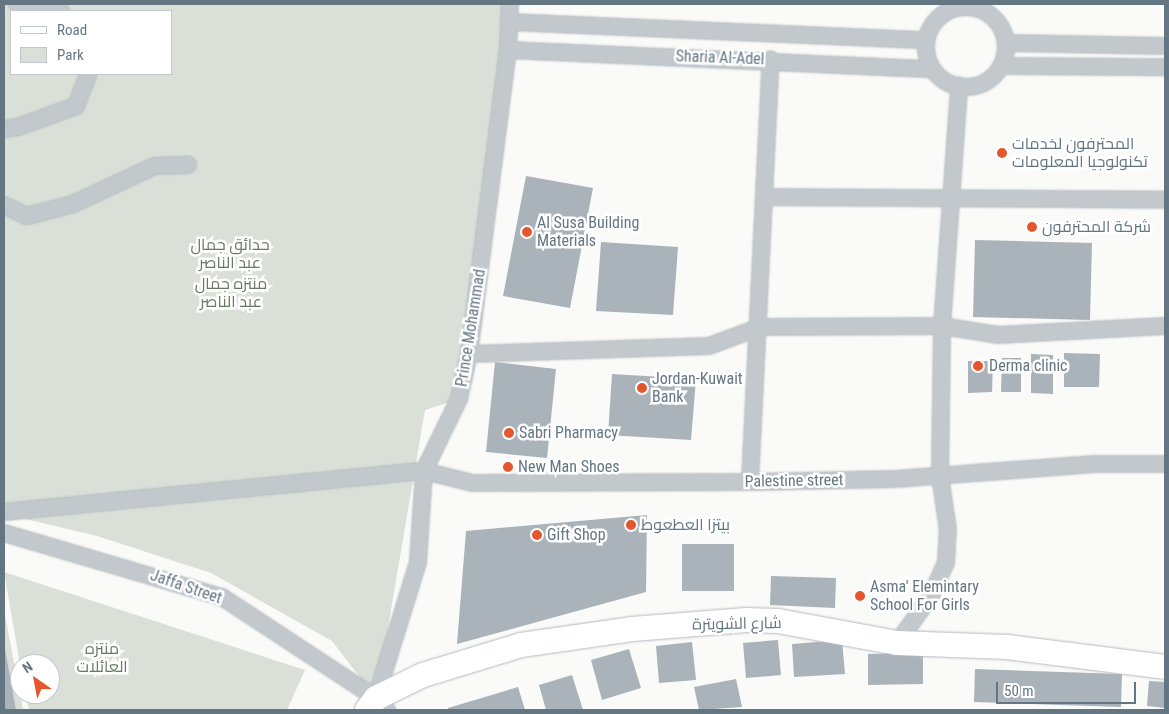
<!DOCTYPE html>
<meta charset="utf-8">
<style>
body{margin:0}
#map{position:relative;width:1169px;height:714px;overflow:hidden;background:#fafaf8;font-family:"Roboto Condensed",Cairo,sans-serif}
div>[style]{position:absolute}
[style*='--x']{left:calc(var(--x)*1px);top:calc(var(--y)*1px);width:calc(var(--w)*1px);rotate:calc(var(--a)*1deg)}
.green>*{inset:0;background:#dadfd7}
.building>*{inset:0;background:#aab3b9}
.roads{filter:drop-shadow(0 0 1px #b3babf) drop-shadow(0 0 1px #b3babf)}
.street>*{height:16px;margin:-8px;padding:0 8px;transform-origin:8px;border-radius:8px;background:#c3c8cc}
.street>.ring{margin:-8px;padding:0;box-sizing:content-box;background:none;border:16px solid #c3c8cc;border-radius:50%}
.secondary>*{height:24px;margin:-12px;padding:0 12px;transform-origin:12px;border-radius:12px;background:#fff}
.dots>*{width:14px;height:14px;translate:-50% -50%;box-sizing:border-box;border:2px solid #fff;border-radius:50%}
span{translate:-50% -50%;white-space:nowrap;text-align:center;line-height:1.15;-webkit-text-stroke:5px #fff;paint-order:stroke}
.street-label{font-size:16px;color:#657683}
.poi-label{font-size:16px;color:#657683}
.left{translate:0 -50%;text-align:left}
.park-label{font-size:16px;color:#687a64}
.frame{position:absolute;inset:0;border:5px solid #657683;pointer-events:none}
.legend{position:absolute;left:10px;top:10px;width:162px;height:65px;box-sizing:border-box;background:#fff;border:1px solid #c1c8cd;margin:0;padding:6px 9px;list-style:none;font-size:15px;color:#657683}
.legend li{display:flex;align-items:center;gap:10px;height:25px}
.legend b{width:25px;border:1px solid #c1c8cd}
.north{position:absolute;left:10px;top:654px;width:50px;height:50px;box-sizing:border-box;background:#fff;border:1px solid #c1c8cd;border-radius:50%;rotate:327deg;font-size:14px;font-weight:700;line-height:20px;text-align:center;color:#657683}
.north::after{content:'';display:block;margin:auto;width:18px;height:22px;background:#e4572e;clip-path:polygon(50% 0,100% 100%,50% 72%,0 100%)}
.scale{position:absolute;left:996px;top:682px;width:140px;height:22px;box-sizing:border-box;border:2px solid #657683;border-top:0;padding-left:6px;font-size:15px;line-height:18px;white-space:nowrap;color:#657683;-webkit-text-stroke:4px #fff;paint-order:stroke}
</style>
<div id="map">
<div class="green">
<div style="clip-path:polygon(evenodd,4px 4px,503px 4px,495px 149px,459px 399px,425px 410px,376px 698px,332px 641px,211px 573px,97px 536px,4px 514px,4px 4px,11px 11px,171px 11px,171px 74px,11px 74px,11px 11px)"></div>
<div style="clip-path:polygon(4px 572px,305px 670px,287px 710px,29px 710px,26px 694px,50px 694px,50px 664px,20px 664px)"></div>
<div style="clip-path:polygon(4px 610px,23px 710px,4px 710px)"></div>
</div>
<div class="building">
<div style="clip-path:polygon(526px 176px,593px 188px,570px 308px,503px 296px)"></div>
<div style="clip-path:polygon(975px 240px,1092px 243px,1090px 320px,973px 317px)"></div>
<div style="clip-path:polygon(601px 242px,678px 247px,673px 315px,596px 311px)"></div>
<div style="clip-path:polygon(1064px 353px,1100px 354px,1099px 387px,1064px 387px)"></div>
<div style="clip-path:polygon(1031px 354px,1053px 355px,1053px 394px,1031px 393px)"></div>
<div style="clip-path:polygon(1002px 358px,1021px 358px,1021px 392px,1001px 392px)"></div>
<div style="clip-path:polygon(968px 361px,993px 361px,992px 392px,968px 393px)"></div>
<div style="clip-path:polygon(495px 362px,556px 369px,547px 458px,486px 452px)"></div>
<div style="clip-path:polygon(612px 374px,696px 379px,691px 440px,608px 435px)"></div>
<div style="clip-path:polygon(647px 515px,646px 592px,457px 644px,466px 531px)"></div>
<div style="clip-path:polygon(682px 544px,734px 544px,734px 591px,682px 591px)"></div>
<div style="clip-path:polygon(771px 576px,836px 578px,835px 608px,770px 605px)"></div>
<div style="clip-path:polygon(778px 640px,781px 675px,746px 678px,743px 643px)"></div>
<div style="clip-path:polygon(842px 640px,845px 674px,794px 677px,792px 644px)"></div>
<div style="clip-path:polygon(692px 642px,696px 680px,659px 683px,656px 646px)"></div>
<div style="clip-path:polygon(4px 649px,5px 649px,16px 710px,4px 710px)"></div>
<div style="clip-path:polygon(629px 649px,641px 688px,602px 700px,591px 660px)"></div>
<div style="clip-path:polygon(923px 653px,923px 684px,868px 685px,868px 654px)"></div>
<div style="clip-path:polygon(975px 669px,1122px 674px,1121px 707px,974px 702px)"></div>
<div style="clip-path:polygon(572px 675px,583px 710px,546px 710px,539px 685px)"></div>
<div style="clip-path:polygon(736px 679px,742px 707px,699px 710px,694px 687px)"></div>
<div style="clip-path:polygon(1149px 681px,1165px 682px,1165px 708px,1147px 706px)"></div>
<div style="clip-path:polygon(518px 687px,525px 710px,448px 710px,448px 708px)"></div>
</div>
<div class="roads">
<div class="street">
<div style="--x:17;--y:4;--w:25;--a:16"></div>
<div style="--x:51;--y:4;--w:12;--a:35"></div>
<div class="ring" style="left:926px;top:7px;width:64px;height:64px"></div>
<div style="--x:509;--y:22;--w:417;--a:2.5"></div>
<div style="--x:1007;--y:43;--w:158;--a:1.1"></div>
<div style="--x:508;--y:50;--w:424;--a:2.6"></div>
<div style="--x:1003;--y:66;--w:162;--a:0.4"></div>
<div style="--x:4;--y:129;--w:14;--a:-8"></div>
<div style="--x:18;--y:127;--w:62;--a:-19.9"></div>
<div style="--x:76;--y:106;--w:34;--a:-69"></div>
<div style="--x:765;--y:197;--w:400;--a:0.4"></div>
<div style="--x:4;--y:205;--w:25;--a:26"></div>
<div style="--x:27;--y:216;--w:48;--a:-14.6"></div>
<div style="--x:73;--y:204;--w:90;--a:-24.9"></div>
<div style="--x:155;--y:166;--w:33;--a:-2"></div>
<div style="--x:469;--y:354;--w:240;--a:-1.9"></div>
<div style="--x:709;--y:346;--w:54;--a:-20.4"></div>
<div style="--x:760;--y:327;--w:182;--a:-0.3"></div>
<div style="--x:942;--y:326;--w:57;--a:9.1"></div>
<div style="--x:998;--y:335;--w:167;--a:-3.1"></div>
<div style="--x:750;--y:482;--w:423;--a:-87.2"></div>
<div style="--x:4;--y:512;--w:422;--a:-5.6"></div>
<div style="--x:424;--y:471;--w:49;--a:14"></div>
<div style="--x:472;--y:483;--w:278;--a:-0.2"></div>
<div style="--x:750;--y:482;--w:145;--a:-1.2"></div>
<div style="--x:895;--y:479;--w:200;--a:-4.3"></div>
<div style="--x:1094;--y:464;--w:71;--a:0"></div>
<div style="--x:4;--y:533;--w:227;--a:16.4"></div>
<div style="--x:222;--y:597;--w:184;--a:33.3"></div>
<div style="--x:376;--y:698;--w:16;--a:47"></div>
<div style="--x:897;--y:643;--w:58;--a:-54.1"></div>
<div style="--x:931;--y:596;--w:36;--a:-66"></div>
<div style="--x:946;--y:563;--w:33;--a:-87"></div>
<div style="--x:948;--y:530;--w:55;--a:-98.4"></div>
<div style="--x:940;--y:476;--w:150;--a:-89.2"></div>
<div style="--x:942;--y:326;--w:241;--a:-85.9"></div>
<div style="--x:376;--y:698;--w:142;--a:-72.8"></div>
<div style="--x:418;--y:562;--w:91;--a:-86.2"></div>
<div style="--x:424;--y:471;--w:80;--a:-64.1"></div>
<div style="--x:459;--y:399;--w:46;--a:-77.5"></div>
<div style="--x:469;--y:354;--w:306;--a:-82.7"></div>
<div style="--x:508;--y:50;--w:46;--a:-87.5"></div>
</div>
<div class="secondary">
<div style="--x:367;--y:710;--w:15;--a:-53"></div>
<div style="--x:376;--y:698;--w:52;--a:-26.1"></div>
<div style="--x:423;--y:675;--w:102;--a:-17"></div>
<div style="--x:521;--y:645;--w:112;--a:-8.2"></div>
<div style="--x:632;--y:629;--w:115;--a:-4.5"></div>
<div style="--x:747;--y:620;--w:31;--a:2"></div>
<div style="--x:778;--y:621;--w:121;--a:10.5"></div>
<div style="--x:897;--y:643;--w:110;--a:2.1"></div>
<div style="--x:1007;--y:647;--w:159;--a:7.2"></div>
</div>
</div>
<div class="dots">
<div style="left:1002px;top:153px;background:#e4572e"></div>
<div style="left:1032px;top:227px;background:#e4572e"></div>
<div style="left:527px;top:232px;background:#e4572e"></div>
<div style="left:978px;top:366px;background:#e4572e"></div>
<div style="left:642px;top:388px;background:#e4572e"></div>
<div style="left:509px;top:433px;background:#e4572e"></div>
<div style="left:508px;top:467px;background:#e4572e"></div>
<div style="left:631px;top:525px;background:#e4572e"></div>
<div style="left:537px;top:535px;background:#e4572e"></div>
<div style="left:860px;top:596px;background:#e4572e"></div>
</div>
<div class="street-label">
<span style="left:720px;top:58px;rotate:2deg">Sharia Al-Adel</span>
<span style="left:471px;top:328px;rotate:-81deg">Prince Mohammad</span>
<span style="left:794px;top:481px;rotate:-1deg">Palestine street</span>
<span style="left:186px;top:587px;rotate:19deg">Jaffa Street</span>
<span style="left:737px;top:624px;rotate:-1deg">شارع الشويترة</span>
</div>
<div class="poi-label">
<span class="left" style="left:1012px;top:153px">المحترفون لخدمات<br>تكنولوجيا المعلومات</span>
<span class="left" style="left:537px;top:232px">Al Susa Building<br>Materials</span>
<span class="left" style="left:1042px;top:227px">شركة المحترفون</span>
<span class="left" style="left:989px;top:366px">Derma clinic</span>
<span class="left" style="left:652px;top:388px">Jordan-Kuwait<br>Bank</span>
<span class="left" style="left:519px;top:433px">Sabri Pharmacy</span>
<span class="left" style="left:518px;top:467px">New Man Shoes</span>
<span class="left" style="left:641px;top:525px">بيتزا العطعوط</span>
<span class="left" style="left:547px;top:535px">Gift Shop</span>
<span class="left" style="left:870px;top:596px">Asma' Elemintary<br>School For Girls</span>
</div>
<div class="park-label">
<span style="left:230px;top:254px">حدائق جمال<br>عبد الناصر</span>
<span style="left:231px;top:293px">منتزه جمال<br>عبد الناصر</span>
<span style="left:102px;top:658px">منتزه<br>العائلات</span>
</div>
<div class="frame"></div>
<ul class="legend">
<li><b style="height:6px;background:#fff"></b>Road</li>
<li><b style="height:14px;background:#dadfd7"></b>Park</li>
</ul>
<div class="north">N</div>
<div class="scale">50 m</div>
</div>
